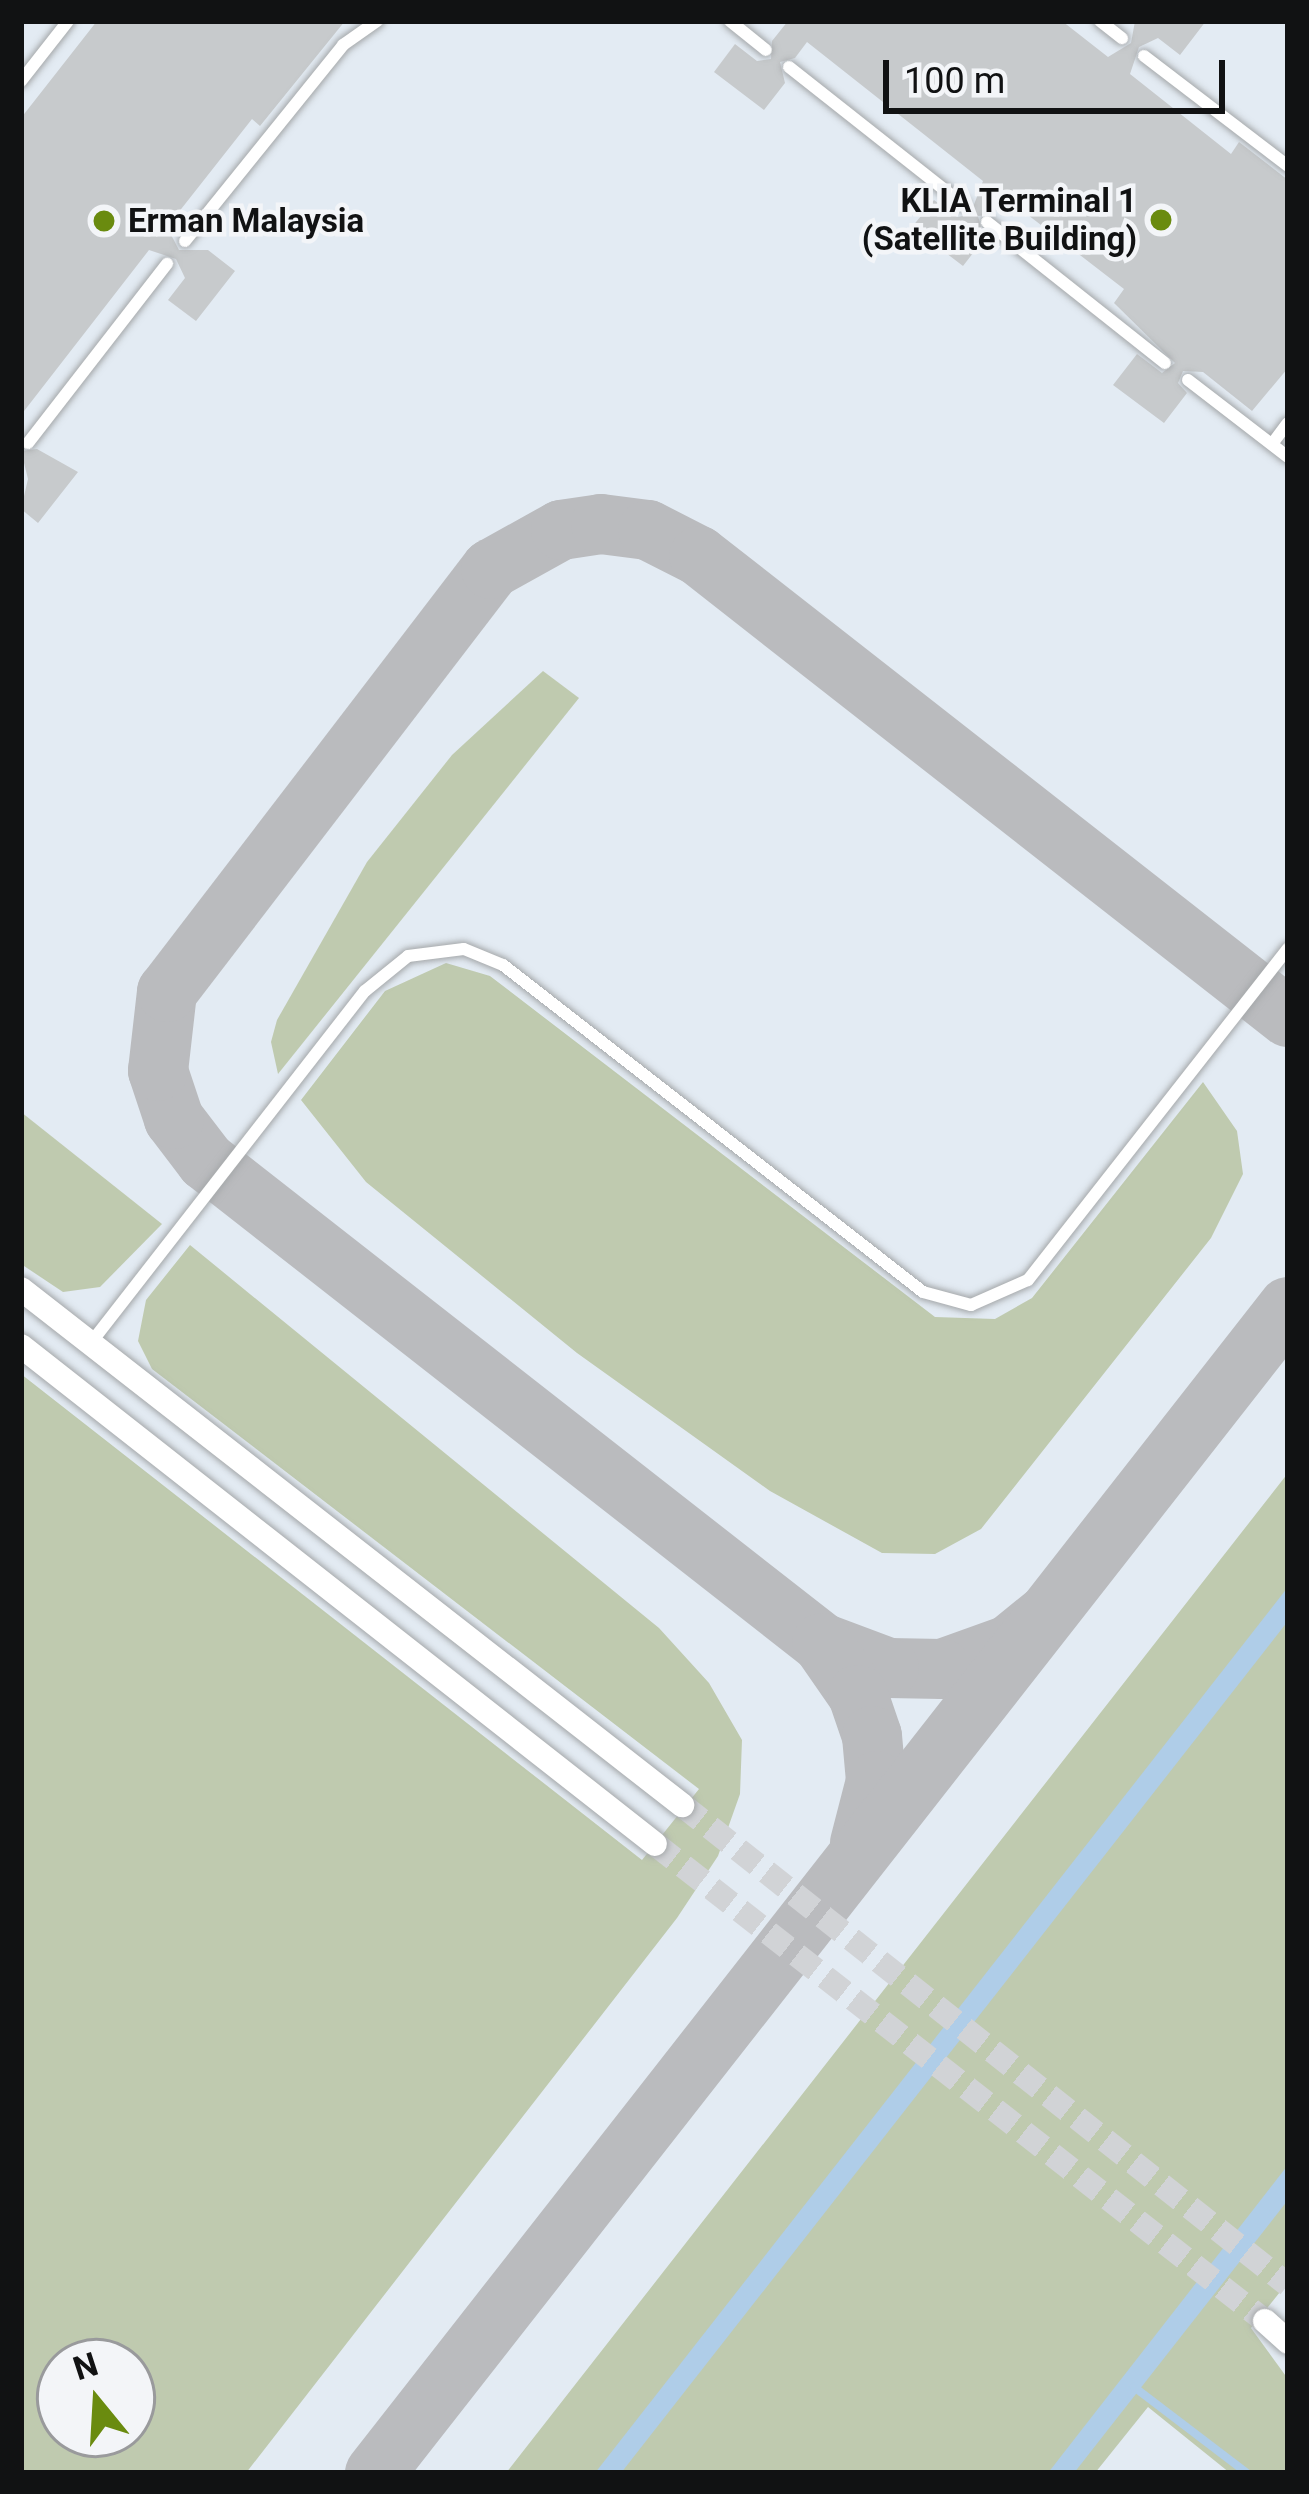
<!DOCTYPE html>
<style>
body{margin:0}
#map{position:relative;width:1309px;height:2494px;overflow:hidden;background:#f3f5f8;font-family:Roboto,sans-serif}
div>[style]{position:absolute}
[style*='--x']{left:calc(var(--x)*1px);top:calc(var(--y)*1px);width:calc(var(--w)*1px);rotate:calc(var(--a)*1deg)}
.built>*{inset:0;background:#e3ebf3}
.green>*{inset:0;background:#bfcaaf}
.water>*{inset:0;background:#afcde8}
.stream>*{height:8px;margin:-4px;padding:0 4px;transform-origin:4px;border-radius:4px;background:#afcde8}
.taxiway>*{height:60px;margin:-30px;padding:0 30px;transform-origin:30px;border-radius:30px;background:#babbbe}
.building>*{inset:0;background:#c7cacc}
.street-tunnel>*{height:24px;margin-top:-12px;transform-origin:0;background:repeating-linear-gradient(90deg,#d1d3d6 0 24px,transparent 0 36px)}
.roads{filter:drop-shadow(0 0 3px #a5a8aa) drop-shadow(0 0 3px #a5a8aa)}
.lane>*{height:12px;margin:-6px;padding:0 6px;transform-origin:6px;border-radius:6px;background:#fff}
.street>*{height:24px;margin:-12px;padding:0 12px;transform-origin:12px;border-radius:12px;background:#fff}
.dots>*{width:33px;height:33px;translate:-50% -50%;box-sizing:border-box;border:6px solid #f3f5f8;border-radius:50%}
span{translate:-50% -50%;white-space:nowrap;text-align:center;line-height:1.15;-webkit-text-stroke:9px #f3f5f8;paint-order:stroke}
.poi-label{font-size:33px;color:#111213;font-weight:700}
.right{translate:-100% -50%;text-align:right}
.left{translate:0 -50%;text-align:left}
.frame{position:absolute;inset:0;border:24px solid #111213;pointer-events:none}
.north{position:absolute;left:36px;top:2338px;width:120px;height:120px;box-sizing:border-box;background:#f3f5f8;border:3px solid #999a9c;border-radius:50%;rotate:342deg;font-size:33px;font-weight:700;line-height:48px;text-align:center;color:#111213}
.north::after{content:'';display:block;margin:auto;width:42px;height:54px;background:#6a8b0f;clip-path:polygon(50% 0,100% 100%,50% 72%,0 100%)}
.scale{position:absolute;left:883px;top:60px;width:342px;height:54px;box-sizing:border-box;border:6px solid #111213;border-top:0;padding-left:15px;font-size:36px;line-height:42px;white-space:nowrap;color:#111213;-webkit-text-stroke:9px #f3f5f8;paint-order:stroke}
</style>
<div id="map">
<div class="built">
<div style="clip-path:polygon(evenodd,21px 21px,1288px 21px,1288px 2473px,21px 2473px,21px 21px,60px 2362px,132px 2362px,132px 2434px,60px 2434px,60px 2362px)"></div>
</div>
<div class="green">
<div style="clip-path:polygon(543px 671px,579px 698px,278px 1074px,271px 1042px,277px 1020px,367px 862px,452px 755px)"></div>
<div style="clip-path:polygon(446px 963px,490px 976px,935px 1317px,995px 1319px,1032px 1298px,1203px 1082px,1237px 1131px,1243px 1174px,1211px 1238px,981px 1529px,935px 1554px,882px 1553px,770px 1491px,577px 1353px,366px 1182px,301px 1100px,385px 991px)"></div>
<div style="clip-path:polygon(21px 1112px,162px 1224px,100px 1287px,63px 1292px,21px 1264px)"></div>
<div style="clip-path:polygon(evenodd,190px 1245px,659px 1628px,709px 1683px,742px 1740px,740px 1794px,718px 1856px,677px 1918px,246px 2473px,21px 2473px,21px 1374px,642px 1860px,699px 1789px,152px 1369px,138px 1341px,146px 1300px,190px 1245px,60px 2362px,132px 2362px,132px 2434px,60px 2434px,60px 2362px)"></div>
<div style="clip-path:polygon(1288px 1473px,1288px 2282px,1251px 2328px,1288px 2379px,1288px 2473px,1230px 2473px,1148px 2407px,1095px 2473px,506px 2473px)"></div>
</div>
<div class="water">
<div style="clip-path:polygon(1288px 1587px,1288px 1621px,621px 2473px,595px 2473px)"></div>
<div style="clip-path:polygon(1288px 2165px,1288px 2200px,1074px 2473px,1048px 2473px)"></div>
</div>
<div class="stream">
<div style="--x:1134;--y:2387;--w:142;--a:37.3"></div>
</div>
<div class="taxiway">
<div style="--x:1046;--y:1615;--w:48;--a:141"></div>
<div style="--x:1009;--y:1645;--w:71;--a:160.3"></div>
<div style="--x:942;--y:1669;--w:53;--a:-178.9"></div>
<div style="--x:889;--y:1668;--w:72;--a:-159.5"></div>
<div style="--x:822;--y:1643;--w:782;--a:-141.96"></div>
<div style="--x:206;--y:1161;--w:53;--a:-127.3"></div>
<div style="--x:174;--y:1119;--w:51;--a:-108.4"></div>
<div style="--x:158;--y:1071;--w:80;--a:-83.5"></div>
<div style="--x:167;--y:992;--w:533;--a:-52.55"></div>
<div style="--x:491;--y:569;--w:80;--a:-29.1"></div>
<div style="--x:561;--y:530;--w:40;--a:-8.5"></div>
<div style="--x:601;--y:524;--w:47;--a:7.3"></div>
<div style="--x:648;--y:530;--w:57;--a:27"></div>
<div style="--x:699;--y:556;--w:748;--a:38.05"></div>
<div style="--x:822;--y:1643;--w:63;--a:55.3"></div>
<div style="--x:858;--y:1695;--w:43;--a:71.1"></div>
<div style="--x:872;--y:1736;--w:45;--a:84.9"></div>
<div style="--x:876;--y:1781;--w:64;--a:104.5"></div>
<div style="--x:375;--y:2473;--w:1481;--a:-51.94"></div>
</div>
<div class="building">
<div style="clip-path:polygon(97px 21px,345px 21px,260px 126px,252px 119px,167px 227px,179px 250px,208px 250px,235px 271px,196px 321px,168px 300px,185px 278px,176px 259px,149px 250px,21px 415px,21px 118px)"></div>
<div style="clip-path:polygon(788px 21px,1062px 21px,1108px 57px,1131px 43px,1135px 21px,1206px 21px,1180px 55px,1158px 38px,1139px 47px,1130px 74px,1231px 154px,1239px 142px,1288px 180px,1288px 368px,1252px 411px,1203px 372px,1183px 371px,1178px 383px,1187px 393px,1164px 423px,1113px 385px,1137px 354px,1162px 373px,1175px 363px,1114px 303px,1124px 289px,1006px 198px,994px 214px,978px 216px,984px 239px,963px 266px,912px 227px,934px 200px,957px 217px,970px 215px,983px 181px,807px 42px,795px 58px,780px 62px,785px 83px,764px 110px,714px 72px,735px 44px,757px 61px,771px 59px,772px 41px)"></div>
<div style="clip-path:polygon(37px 449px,78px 472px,38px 523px,21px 509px,28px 479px,21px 451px)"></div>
</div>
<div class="street-tunnel">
<div style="--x:682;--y:1805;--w:773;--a:38.38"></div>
<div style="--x:655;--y:1844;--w:774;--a:38.02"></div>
</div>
<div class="roads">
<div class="lane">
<div style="--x:730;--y:21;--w:46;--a:38.9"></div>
<div style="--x:1100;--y:21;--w:28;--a:38"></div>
<div style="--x:1144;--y:56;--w:181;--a:37.4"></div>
<div style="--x:789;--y:67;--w:224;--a:38.3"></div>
<div style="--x:21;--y:81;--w:76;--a:-51.9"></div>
<div style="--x:987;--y:222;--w:227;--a:38.4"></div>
<div style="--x:185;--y:241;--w:252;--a:-51.1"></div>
<div style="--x:343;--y:45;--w:42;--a:-35.2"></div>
<div style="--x:1188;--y:380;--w:126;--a:37.6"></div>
<div style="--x:28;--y:443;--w:227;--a:-52.2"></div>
<div style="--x:1272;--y:444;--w:26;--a:-53"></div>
<div style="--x:90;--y:1344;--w:447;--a:-52.1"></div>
<div style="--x:365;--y:991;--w:55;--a:-39.1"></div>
<div style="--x:408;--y:956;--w:56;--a:-7.1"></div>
<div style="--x:464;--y:949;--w:42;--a:22.3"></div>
<div style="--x:503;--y:965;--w:532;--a:37.9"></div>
<div style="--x:923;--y:1292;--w:50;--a:15.2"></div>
<div style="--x:971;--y:1305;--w:62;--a:-23.7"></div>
<div style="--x:1028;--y:1280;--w:421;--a:-51.9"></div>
</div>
<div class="street">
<div style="--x:21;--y:1289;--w:839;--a:37.98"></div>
<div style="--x:21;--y:1346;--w:806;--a:38.15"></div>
<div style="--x:1265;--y:2321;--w:31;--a:42"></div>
</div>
</div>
<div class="dots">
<div style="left:1161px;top:220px;background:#6a8b0f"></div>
<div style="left:104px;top:221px;background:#6a8b0f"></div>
</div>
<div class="poi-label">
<span class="right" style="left:1137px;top:220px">KLIA Terminal 1<br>(Satellite Building)</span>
<span class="left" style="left:128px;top:221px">Erman Malaysia</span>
</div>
<div class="frame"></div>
<div class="north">N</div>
<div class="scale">100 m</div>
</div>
